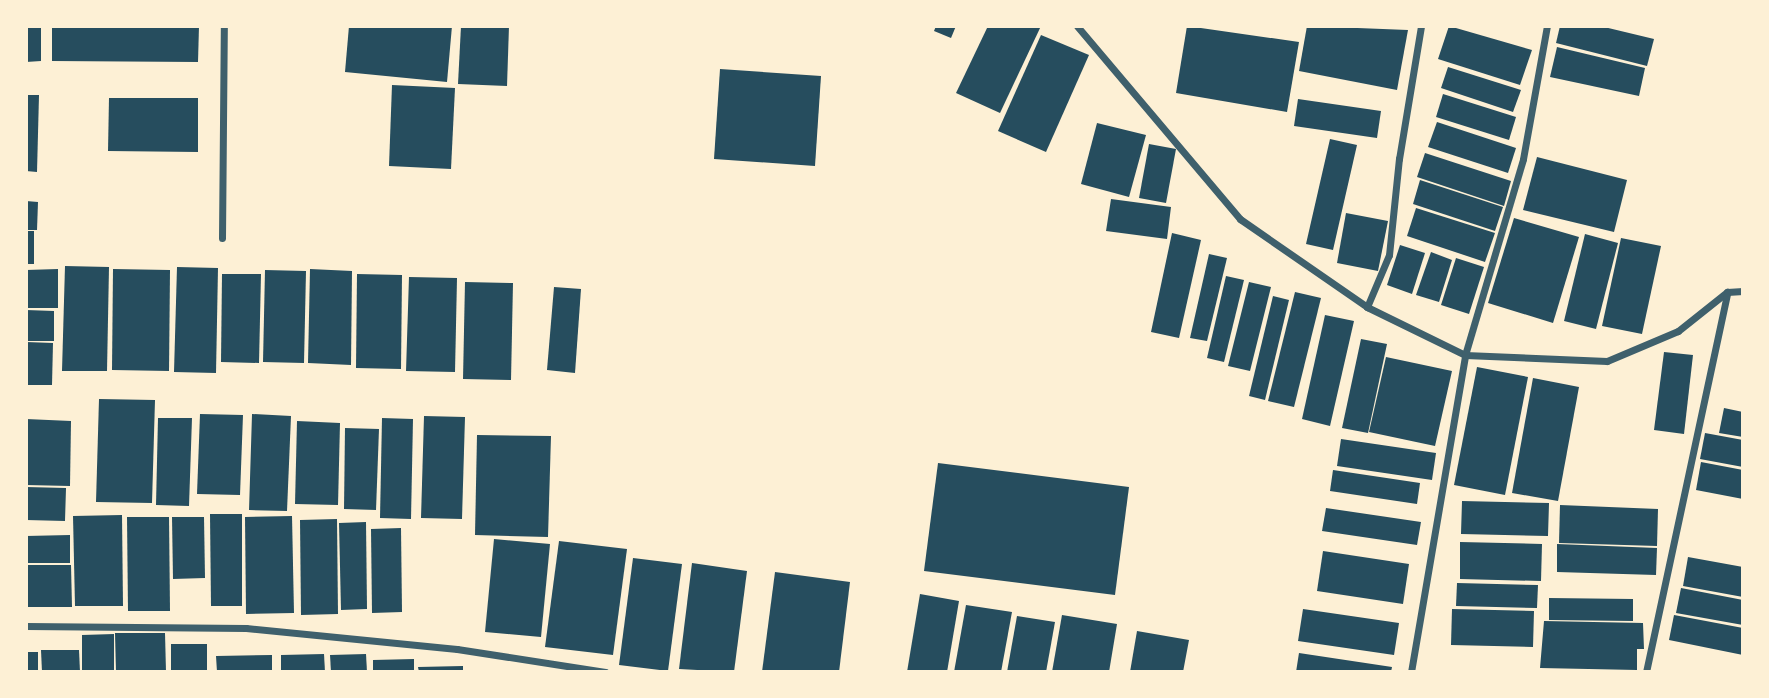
<!DOCTYPE html>
<style>
body{margin:0}
#map{position:relative;width:1769px;height:698px;overflow:hidden;background:#fdf0d5;font-family:Overpass,sans-serif}
div>[style]{position:absolute}
[style*='--x']{left:calc(var(--x)*1px);top:calc(var(--y)*1px);width:calc(var(--w)*1px);rotate:calc(var(--a)*1deg)}
.building>*{inset:0;background:#264d5e}
.minor>*{height:7px;margin:-3.5px;padding:0 3.5px;transform-origin:3.5px;border-radius:3.5px;background:#3f606c}
span{translate:-50% -50%;white-space:nowrap;text-align:center;line-height:1.15;-webkit-text-stroke:7px #fdf0d5;paint-order:stroke}
.frame{position:absolute;inset:0;border:28px solid #fdf0d5;pointer-events:none}
</style>
<div id="map">
<div class="building">
<div style="clip-path:polygon(26px 26px,41px 26px,41px 61px,26px 62px)"></div>
<div style="clip-path:polygon(52px 26px,199px 26px,198px 62px,52px 61px)"></div>
<div style="clip-path:polygon(349px 26px,452px 26px,447px 82px,345px 72px)"></div>
<div style="clip-path:polygon(461px 26px,509px 26px,507px 86px,458px 84px)"></div>
<div style="clip-path:polygon(936px 26px,956px 26px,951px 38px,934px 31px)"></div>
<div style="clip-path:polygon(988px 26px,1041px 26px,1000px 113px,956px 93px)"></div>
<div style="clip-path:polygon(1187px 26px,1299px 42px,1287px 112px,1176px 93px)"></div>
<div style="clip-path:polygon(1307px 26px,1408px 30px,1397px 90px,1299px 71px)"></div>
<div style="clip-path:polygon(1449px 26px,1532px 50px,1520px 85px,1438px 59px)"></div>
<div style="clip-path:polygon(1560px 26px,1600px 26px,1654px 39px,1647px 66px,1556px 43px)"></div>
<div style="clip-path:polygon(1041px 35px,1089px 55px,1046px 152px,998px 131px)"></div>
<div style="clip-path:polygon(1557px 47px,1645px 68px,1639px 96px,1550px 77px)"></div>
<div style="clip-path:polygon(1448px 67px,1521px 90px,1513px 112px,1441px 88px)"></div>
<div style="clip-path:polygon(720px 69px,821px 76px,815px 166px,714px 159px)"></div>
<div style="clip-path:polygon(392px 85px,455px 88px,451px 169px,389px 166px)"></div>
<div style="clip-path:polygon(1443px 94px,1516px 117px,1509px 140px,1436px 117px)"></div>
<div style="clip-path:polygon(26px 95px,39px 95px,37px 172px,26px 171px)"></div>
<div style="clip-path:polygon(109px 98px,198px 98px,198px 152px,108px 151px)"></div>
<div style="clip-path:polygon(1298px 99px,1381px 111px,1377px 138px,1294px 126px)"></div>
<div style="clip-path:polygon(1437px 122px,1516px 148px,1508px 173px,1428px 147px)"></div>
<div style="clip-path:polygon(1097px 123px,1146px 135px,1129px 197px,1081px 184px)"></div>
<div style="clip-path:polygon(1330px 139px,1357px 145px,1333px 250px,1306px 244px)"></div>
<div style="clip-path:polygon(1149px 144px,1176px 149px,1166px 203px,1139px 198px)"></div>
<div style="clip-path:polygon(1425px 153px,1511px 181px,1504px 206px,1417px 177px)"></div>
<div style="clip-path:polygon(1537px 157px,1627px 180px,1614px 232px,1523px 210px)"></div>
<div style="clip-path:polygon(1420px 180px,1503px 207px,1495px 231px,1413px 204px)"></div>
<div style="clip-path:polygon(1111px 199px,1171px 207px,1167px 239px,1106px 231px)"></div>
<div style="clip-path:polygon(26px 201px,38px 202px,37px 230px,26px 230px)"></div>
<div style="clip-path:polygon(1416px 208px,1495px 233px,1485px 262px,1407px 236px)"></div>
<div style="clip-path:polygon(1346px 213px,1388px 221px,1378px 271px,1337px 263px)"></div>
<div style="clip-path:polygon(1514px 218px,1579px 237px,1553px 323px,1488px 303px)"></div>
<div style="clip-path:polygon(26px 231px,34px 231px,34px 264px,26px 264px)"></div>
<div style="clip-path:polygon(1172px 233px,1201px 240px,1179px 338px,1151px 332px)"></div>
<div style="clip-path:polygon(1585px 234px,1618px 243px,1596px 329px,1564px 321px)"></div>
<div style="clip-path:polygon(1621px 238px,1661px 246px,1642px 334px,1602px 326px)"></div>
<div style="clip-path:polygon(1400px 245px,1425px 253px,1412px 294px,1387px 285px)"></div>
<div style="clip-path:polygon(1431px 252px,1452px 260px,1439px 302px,1416px 295px)"></div>
<div style="clip-path:polygon(1209px 254px,1227px 258px,1207px 341px,1190px 338px)"></div>
<div style="clip-path:polygon(1456px 258px,1484px 267px,1469px 314px,1441px 305px)"></div>
<div style="clip-path:polygon(65px 266px,109px 267px,107px 371px,62px 371px)"></div>
<div style="clip-path:polygon(177px 267px,218px 268px,216px 373px,174px 372px)"></div>
<div style="clip-path:polygon(58px 269px,58px 308px,26px 308px,26px 270px)"></div>
<div style="clip-path:polygon(113px 269px,170px 270px,169px 371px,112px 370px)"></div>
<div style="clip-path:polygon(310px 269px,352px 271px,351px 365px,308px 363px)"></div>
<div style="clip-path:polygon(265px 270px,306px 271px,304px 363px,263px 362px)"></div>
<div style="clip-path:polygon(222px 274px,261px 274px,259px 363px,221px 362px)"></div>
<div style="clip-path:polygon(357px 274px,402px 275px,401px 369px,356px 368px)"></div>
<div style="clip-path:polygon(1226px 276px,1244px 280px,1224px 362px,1207px 358px)"></div>
<div style="clip-path:polygon(409px 277px,457px 278px,455px 372px,406px 371px)"></div>
<div style="clip-path:polygon(465px 282px,513px 283px,511px 380px,463px 379px)"></div>
<div style="clip-path:polygon(1249px 282px,1271px 287px,1250px 371px,1228px 366px)"></div>
<div style="clip-path:polygon(554px 287px,581px 289px,575px 373px,547px 370px)"></div>
<div style="clip-path:polygon(1295px 292px,1321px 298px,1294px 407px,1268px 401px)"></div>
<div style="clip-path:polygon(1273px 296px,1289px 300px,1265px 400px,1249px 396px)"></div>
<div style="clip-path:polygon(26px 310px,54px 311px,54px 341px,26px 341px)"></div>
<div style="clip-path:polygon(1325px 315px,1354px 321px,1330px 426px,1302px 419px)"></div>
<div style="clip-path:polygon(1361px 339px,1387px 344px,1368px 433px,1342px 428px)"></div>
<div style="clip-path:polygon(26px 342px,53px 343px,52px 385px,26px 385px)"></div>
<div style="clip-path:polygon(1664px 352px,1693px 355px,1684px 434px,1654px 430px)"></div>
<div style="clip-path:polygon(1386px 357px,1452px 371px,1435px 446px,1369px 432px)"></div>
<div style="clip-path:polygon(1477px 367px,1528px 377px,1505px 495px,1454px 485px)"></div>
<div style="clip-path:polygon(1533px 378px,1579px 387px,1558px 501px,1512px 493px)"></div>
<div style="clip-path:polygon(99px 399px,155px 400px,152px 503px,96px 502px)"></div>
<div style="clip-path:polygon(1724px 408px,1743px 412px,1743px 437px,1719px 433px)"></div>
<div style="clip-path:polygon(200px 414px,243px 415px,240px 495px,197px 494px)"></div>
<div style="clip-path:polygon(252px 414px,291px 416px,287px 511px,249px 510px)"></div>
<div style="clip-path:polygon(424px 416px,465px 417px,462px 519px,421px 518px)"></div>
<div style="clip-path:polygon(158px 418px,192px 418px,189px 506px,156px 505px)"></div>
<div style="clip-path:polygon(382px 418px,413px 419px,411px 519px,380px 518px)"></div>
<div style="clip-path:polygon(26px 419px,71px 421px,70px 486px,26px 485px)"></div>
<div style="clip-path:polygon(297px 421px,340px 423px,338px 505px,295px 504px)"></div>
<div style="clip-path:polygon(345px 428px,379px 429px,376px 510px,344px 509px)"></div>
<div style="clip-path:polygon(1705px 433px,1743px 440px,1743px 467px,1700px 459px)"></div>
<div style="clip-path:polygon(477px 435px,551px 436px,548px 537px,475px 535px)"></div>
<div style="clip-path:polygon(1341px 439px,1436px 453px,1432px 480px,1337px 466px)"></div>
<div style="clip-path:polygon(1701px 462px,1743px 470px,1743px 499px,1696px 490px)"></div>
<div style="clip-path:polygon(938px 463px,1129px 487px,1115px 595px,924px 571px)"></div>
<div style="clip-path:polygon(1333px 470px,1420px 483px,1417px 504px,1330px 491px)"></div>
<div style="clip-path:polygon(26px 487px,66px 488px,65px 521px,26px 520px)"></div>
<div style="clip-path:polygon(1462px 501px,1549px 503px,1548px 536px,1461px 534px)"></div>
<div style="clip-path:polygon(1560px 505px,1658px 509px,1657px 546px,1559px 543px)"></div>
<div style="clip-path:polygon(1326px 508px,1421px 522px,1417px 545px,1322px 531px)"></div>
<div style="clip-path:polygon(210px 514px,242px 514px,242px 606px,211px 606px)"></div>
<div style="clip-path:polygon(122px 515px,123px 606px,75px 606px,73px 516px)"></div>
<div style="clip-path:polygon(292px 516px,294px 613px,246px 614px,245px 517px)"></div>
<div style="clip-path:polygon(127px 517px,169px 517px,170px 611px,128px 611px)"></div>
<div style="clip-path:polygon(172px 517px,204px 517px,205px 578px,173px 579px)"></div>
<div style="clip-path:polygon(337px 519px,338px 614px,301px 615px,300px 520px)"></div>
<div style="clip-path:polygon(366px 522px,367px 609px,341px 610px,339px 523px)"></div>
<div style="clip-path:polygon(401px 528px,402px 612px,372px 613px,371px 529px)"></div>
<div style="clip-path:polygon(70px 535px,70px 563px,26px 563px,26px 536px)"></div>
<div style="clip-path:polygon(494px 539px,550px 544px,541px 637px,485px 632px)"></div>
<div style="clip-path:polygon(559px 541px,627px 549px,613px 655px,545px 647px)"></div>
<div style="clip-path:polygon(1460px 542px,1542px 544px,1541px 581px,1460px 579px)"></div>
<div style="clip-path:polygon(1557px 544px,1657px 548px,1656px 575px,1557px 572px)"></div>
<div style="clip-path:polygon(1323px 551px,1409px 564px,1403px 604px,1317px 591px)"></div>
<div style="clip-path:polygon(1688px 557px,1743px 567px,1743px 597px,1683px 586px)"></div>
<div style="clip-path:polygon(633px 558px,682px 564px,668px 671px,619px 665px)"></div>
<div style="clip-path:polygon(692px 563px,747px 571px,734px 672px,679px 669px)"></div>
<div style="clip-path:polygon(26px 565px,71px 565px,72px 607px,26px 607px)"></div>
<div style="clip-path:polygon(775px 572px,850px 582px,839px 672px,762px 672px)"></div>
<div style="clip-path:polygon(1457px 583px,1538px 585px,1537px 608px,1456px 606px)"></div>
<div style="clip-path:polygon(1681px 588px,1743px 600px,1743px 625px,1676px 613px)"></div>
<div style="clip-path:polygon(920px 594px,959px 601px,947px 672px,907px 672px)"></div>
<div style="clip-path:polygon(1549px 598px,1633px 599px,1633px 621px,1549px 620px)"></div>
<div style="clip-path:polygon(966px 605px,1012px 612px,1001px 672px,954px 672px)"></div>
<div style="clip-path:polygon(1303px 609px,1399px 623px,1394px 655px,1298px 641px)"></div>
<div style="clip-path:polygon(1452px 609px,1534px 611px,1533px 647px,1451px 645px)"></div>
<div style="clip-path:polygon(1062px 615px,1117px 624px,1109px 672px,1052px 672px)"></div>
<div style="clip-path:polygon(1674px 615px,1743px 628px,1743px 655px,1669px 640px)"></div>
<div style="clip-path:polygon(1017px 616px,1055px 622px,1046px 672px,1007px 672px)"></div>
<div style="clip-path:polygon(1544px 621px,1643px 623px,1644px 649px,1637px 649px,1637px 670px,1540px 668px)"></div>
<div style="clip-path:polygon(1137px 631px,1189px 640px,1183px 672px,1130px 672px)"></div>
<div style="clip-path:polygon(115px 633px,165px 633px,166px 672px,116px 672px)"></div>
<div style="clip-path:polygon(114px 634px,114px 672px,82px 672px,82px 635px)"></div>
<div style="clip-path:polygon(171px 644px,207px 644px,207px 672px,171px 672px)"></div>
<div style="clip-path:polygon(41px 650px,79px 650px,80px 672px,42px 672px)"></div>
<div style="clip-path:polygon(26px 652px,38px 652px,38px 672px,26px 672px)"></div>
<div style="clip-path:polygon(1299px 653px,1392px 667px,1391px 672px,1296px 672px)"></div>
<div style="clip-path:polygon(324px 654px,325px 672px,281px 672px,281px 655px)"></div>
<div style="clip-path:polygon(366px 654px,367px 672px,331px 672px,330px 655px)"></div>
<div style="clip-path:polygon(272px 655px,272px 672px,217px 672px,216px 656px)"></div>
<div style="clip-path:polygon(414px 659px,414px 672px,373px 672px,373px 660px)"></div>
<div style="clip-path:polygon(463px 666px,463px 672px,419px 672px,418px 667px)"></div>
</div>
<div class="minor">
<div style="--x:1077;--y:26;--w:253;--a:49.8"></div>
<div style="--x:1240;--y:219;--w:155;--a:34.7"></div>
<div style="--x:1367;--y:307;--w:109;--a:26.1"></div>
<div style="--x:1465;--y:355;--w:142;--a:2.4"></div>
<div style="--x:1607;--y:361;--w:77;--a:-22.9"></div>
<div style="--x:1678;--y:331;--w:63;--a:-38.5"></div>
<div style="--x:1727;--y:292;--w:16;--a:-4"></div>
<div style="--x:222;--y:238;--w:212;--a:-89.5"></div>
<div style="--x:1367;--y:307;--w:56;--a:-67.1"></div>
<div style="--x:1389;--y:255;--w:97;--a:-84.1"></div>
<div style="--x:1399;--y:159;--w:135;--a:-80.6"></div>
<div style="--x:26;--y:626;--w:220;--a:0.5"></div>
<div style="--x:246;--y:628;--w:212;--a:5.7"></div>
<div style="--x:457;--y:649;--w:150;--a:8.8"></div>
<div style="--x:1411;--y:672;--w:322;--a:-80.3"></div>
<div style="--x:1465;--y:355;--w:204;--a:-73.5"></div>
<div style="--x:1523;--y:159;--w:135;--a:-79.8"></div>
<div style="--x:1646;--y:672;--w:388;--a:-77.9"></div>
</div>
<div class="frame"></div>
</div>
